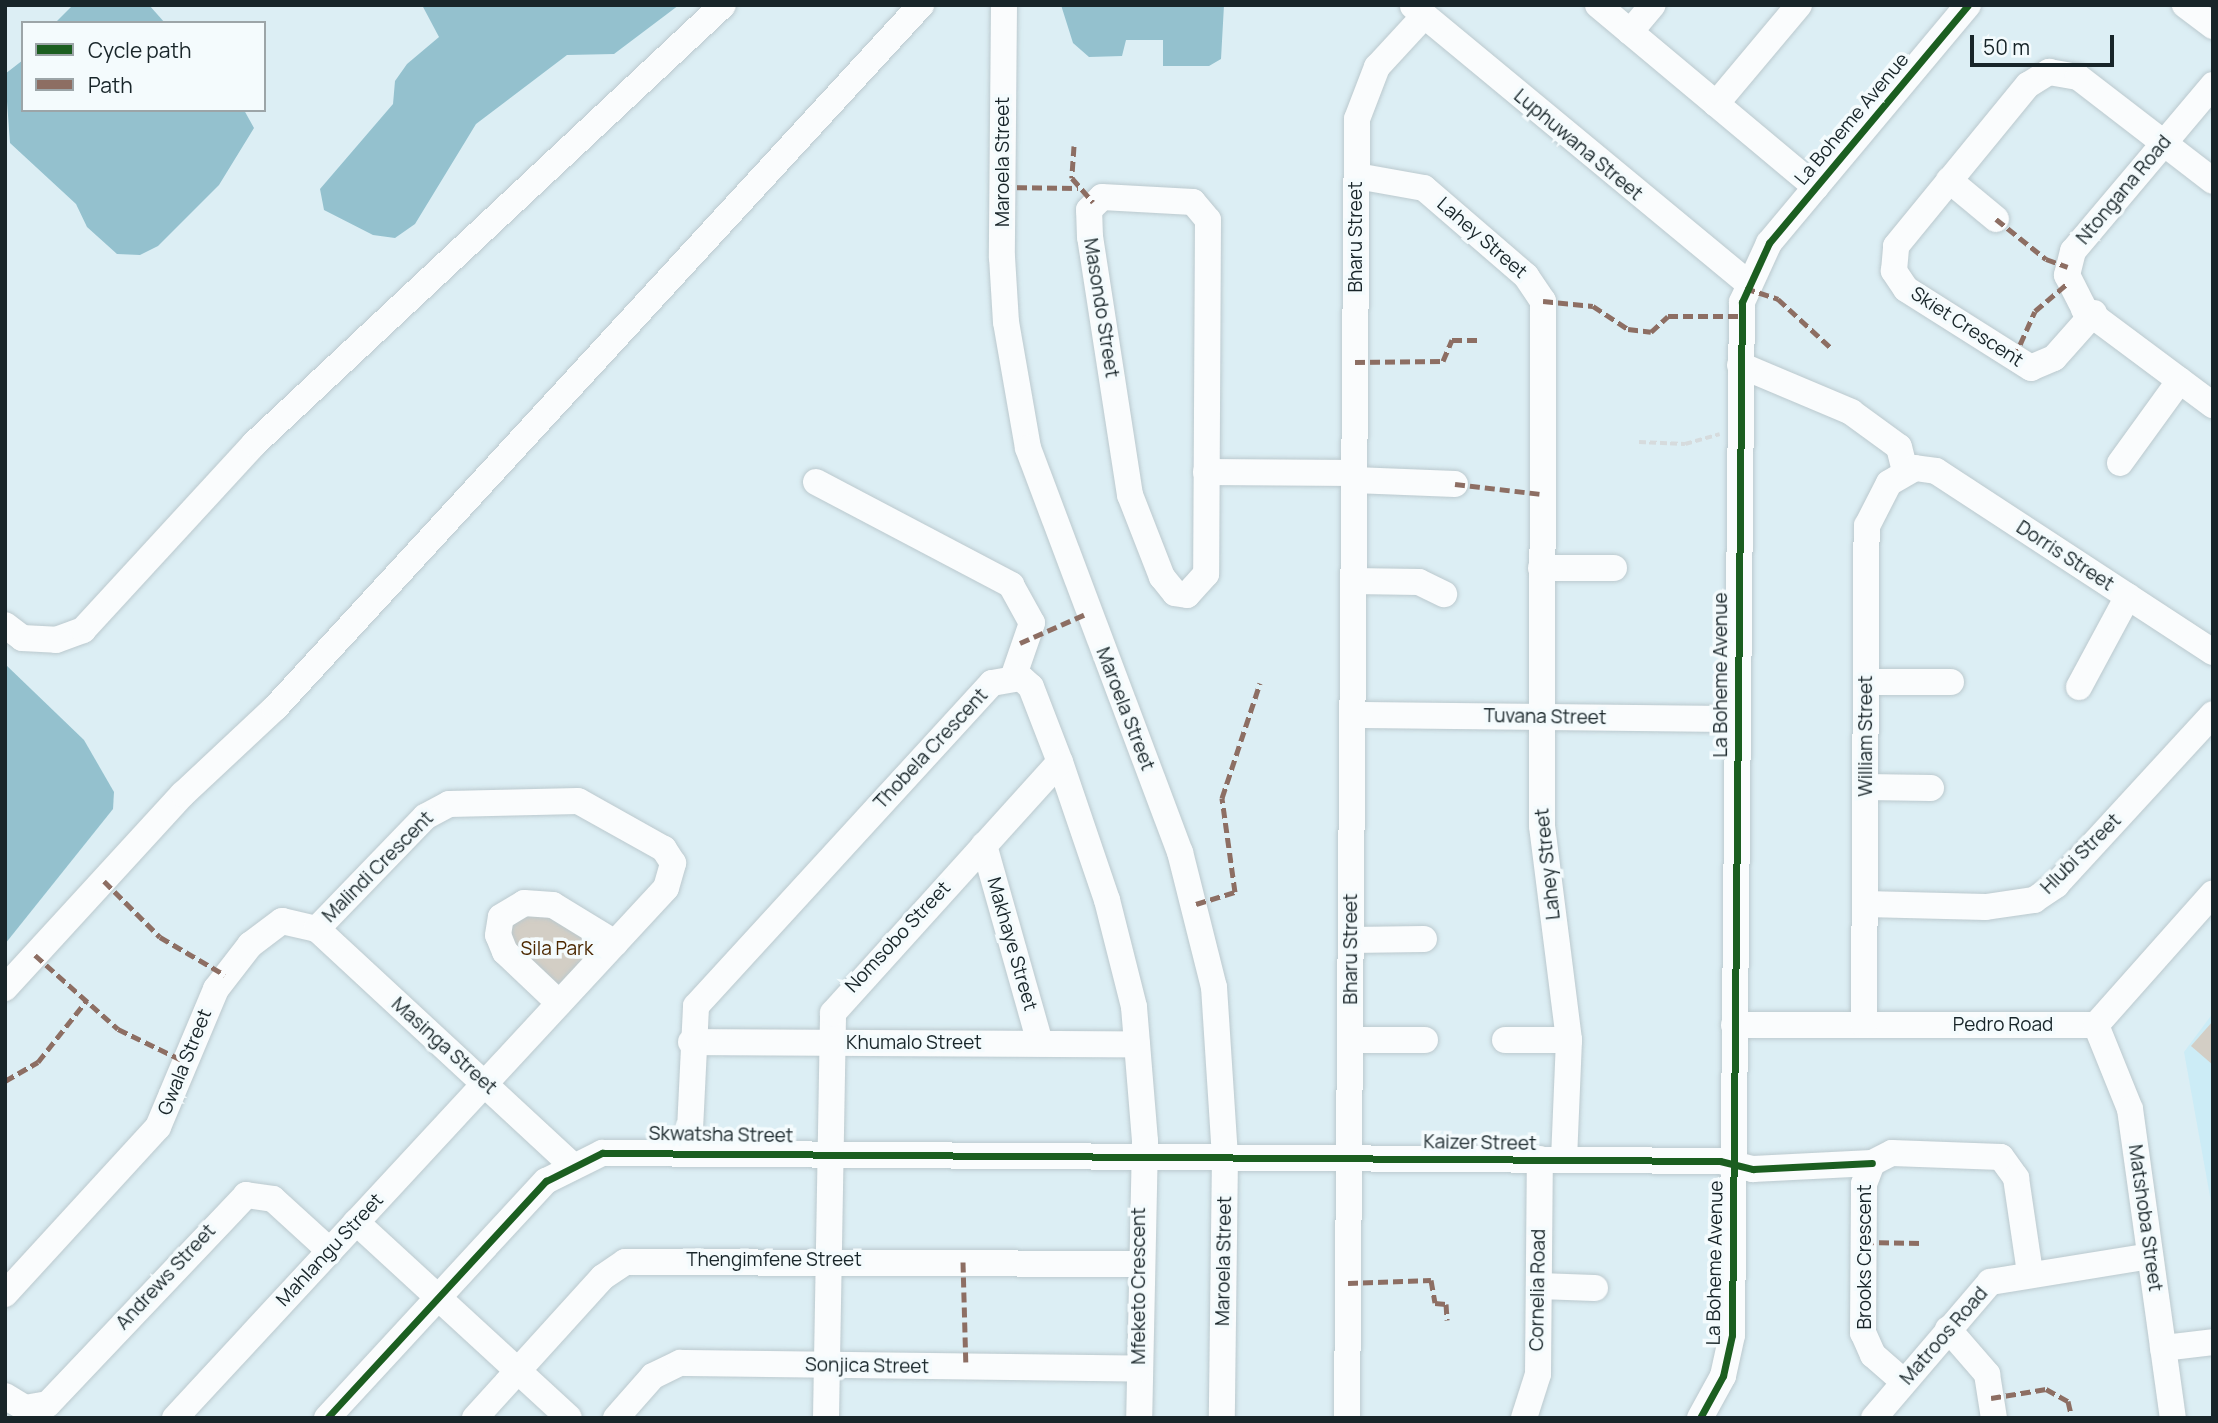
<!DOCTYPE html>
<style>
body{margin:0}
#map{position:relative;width:2218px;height:1423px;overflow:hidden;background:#dceef4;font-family:Manrope,sans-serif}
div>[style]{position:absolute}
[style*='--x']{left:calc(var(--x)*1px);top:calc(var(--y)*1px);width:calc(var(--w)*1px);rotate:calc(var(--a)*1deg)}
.built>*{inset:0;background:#ccecf6}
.green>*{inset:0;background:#d3cec5}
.water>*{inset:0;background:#94c1ce}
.path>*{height:3.5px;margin-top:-1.75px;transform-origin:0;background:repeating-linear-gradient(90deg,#d6dbdd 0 7px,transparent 0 10.5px)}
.roads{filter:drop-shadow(0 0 2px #bbc9ce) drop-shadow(0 0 2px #bbc9ce)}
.minor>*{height:26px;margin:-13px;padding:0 13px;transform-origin:13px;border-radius:13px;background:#fafcfd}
.quiet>*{height:5px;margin-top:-2.5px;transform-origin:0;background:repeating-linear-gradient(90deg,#8d6e63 0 10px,transparent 0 15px)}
.cycleway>*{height:7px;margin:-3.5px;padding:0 3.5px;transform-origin:3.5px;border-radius:3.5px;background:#1b5e20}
span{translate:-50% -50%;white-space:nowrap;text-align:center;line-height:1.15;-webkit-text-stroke:7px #f4fbfd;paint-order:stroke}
.street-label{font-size:19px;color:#182529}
.park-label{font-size:19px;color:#4c2800}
.frame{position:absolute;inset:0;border:7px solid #182529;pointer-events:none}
.legend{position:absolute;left:21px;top:21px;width:245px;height:91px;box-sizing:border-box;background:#f4fbfd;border:2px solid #9ca5a8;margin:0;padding:9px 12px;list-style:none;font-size:21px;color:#182529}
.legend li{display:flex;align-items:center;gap:14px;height:35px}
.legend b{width:35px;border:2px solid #9ca5a8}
.scale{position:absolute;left:1970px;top:35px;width:144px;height:32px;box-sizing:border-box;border:4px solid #182529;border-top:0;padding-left:9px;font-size:21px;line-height:24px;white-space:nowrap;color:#182529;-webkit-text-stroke:5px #f4fbfd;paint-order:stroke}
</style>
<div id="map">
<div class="built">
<div style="clip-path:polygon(2213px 1013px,2213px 1213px,2184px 1052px)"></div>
</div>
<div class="green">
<div style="clip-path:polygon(541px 910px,596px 945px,557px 987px,509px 945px,507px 924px)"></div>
<div style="clip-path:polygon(2213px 1021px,2213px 1065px,2191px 1046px)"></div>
</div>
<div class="water">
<div style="clip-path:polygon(73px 5px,149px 5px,165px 23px,55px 23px)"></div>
<div style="clip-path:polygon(422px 5px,679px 5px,614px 54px,567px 55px,476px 124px,415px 224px,395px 238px,373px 235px,324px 210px,320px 189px,393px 104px,395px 81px,407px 64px,439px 37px)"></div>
<div style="clip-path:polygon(1061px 5px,1224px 5px,1221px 59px,1209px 66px,1163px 66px,1163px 40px,1126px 40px,1122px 56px,1089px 57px,1073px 43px)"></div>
<div style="clip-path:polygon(23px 60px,23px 110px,244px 110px,254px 128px,219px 185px,158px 246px,140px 255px,117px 254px,87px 227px,76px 204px,10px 143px,5px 74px)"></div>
<div style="clip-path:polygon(5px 664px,84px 740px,114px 792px,113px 809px,5px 944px)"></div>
</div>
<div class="path">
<div style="--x:1639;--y:442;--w:46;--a:2.5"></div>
<div style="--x:1685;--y:444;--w:36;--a:-16"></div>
</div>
<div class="roads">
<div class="minor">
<div style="--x:1004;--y:5;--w:252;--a:90.5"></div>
<div style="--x:1002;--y:257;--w:65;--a:86.5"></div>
<div style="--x:1006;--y:322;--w:128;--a:80.1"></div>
<div style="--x:1028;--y:448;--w:432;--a:69.4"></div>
<div style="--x:1180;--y:852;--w:139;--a:75.9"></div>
<div style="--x:1214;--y:987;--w:168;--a:86.3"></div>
<div style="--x:1225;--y:1155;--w:263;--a:90.7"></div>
<div style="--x:1598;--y:5;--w:284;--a:39.9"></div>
<div style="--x:2185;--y:5;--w:35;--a:37"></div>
<div style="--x:1413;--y:6;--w:433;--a:39.6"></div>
<div style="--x:1630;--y:32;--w:35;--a:-50"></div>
<div style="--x:2213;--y:85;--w:217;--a:130.1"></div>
<div style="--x:2073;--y:251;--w:25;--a:104"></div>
<div style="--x:2067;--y:275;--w:38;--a:63"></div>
<div style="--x:2084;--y:309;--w:161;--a:36.7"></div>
<div style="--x:1716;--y:104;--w:129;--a:-50"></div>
<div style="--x:1357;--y:176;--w:68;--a:10.2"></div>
<div style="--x:1424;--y:188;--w:135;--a:40.8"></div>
<div style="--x:1526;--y:276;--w:30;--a:56"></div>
<div style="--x:1543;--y:301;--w:525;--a:90.11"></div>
<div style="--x:1542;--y:826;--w:216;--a:82.8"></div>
<div style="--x:1569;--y:1040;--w:119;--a:92.4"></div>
<div style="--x:1949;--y:180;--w:61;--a:39.7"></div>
<div style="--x:1102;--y:197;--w:91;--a:3.1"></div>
<div style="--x:1193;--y:202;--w:23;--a:50"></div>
<div style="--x:1208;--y:220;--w:354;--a:90.3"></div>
<div style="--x:1206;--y:574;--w:28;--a:132"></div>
<div style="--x:1187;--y:595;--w:12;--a:-171"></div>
<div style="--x:1175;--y:593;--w:21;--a:-129"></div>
<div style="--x:1162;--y:577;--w:88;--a:-111.3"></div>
<div style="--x:1130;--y:495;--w:261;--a:-98.8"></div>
<div style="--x:1090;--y:237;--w:27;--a:-92"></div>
<div style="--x:1089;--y:210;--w:18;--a:-45"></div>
<div style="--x:2094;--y:313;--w:60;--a:131.6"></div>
<div style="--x:2054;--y:358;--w:25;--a:157"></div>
<div style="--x:2031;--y:368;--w:148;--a:-147.7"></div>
<div style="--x:1906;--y:289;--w:22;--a:-124"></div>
<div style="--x:1894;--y:271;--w:25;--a:-85"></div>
<div style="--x:1896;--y:246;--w:208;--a:-50.7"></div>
<div style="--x:2028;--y:85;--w:25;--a:-32"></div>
<div style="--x:2049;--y:72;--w:29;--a:10"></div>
<div style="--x:2078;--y:77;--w:170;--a:37.6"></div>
<div style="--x:1740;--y:365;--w:121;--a:22.9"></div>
<div style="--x:1851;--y:412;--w:59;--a:36.1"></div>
<div style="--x:1899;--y:447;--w:25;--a:76"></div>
<div style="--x:2120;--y:463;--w:102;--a:-54.1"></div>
<div style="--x:1206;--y:472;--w:148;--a:0.4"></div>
<div style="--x:1354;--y:480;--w:101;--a:2.3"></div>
<div style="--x:816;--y:482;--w:221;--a:27.8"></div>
<div style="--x:1011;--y:585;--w:43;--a:61.1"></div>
<div style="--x:1032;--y:623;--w:55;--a:109.1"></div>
<div style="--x:1541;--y:568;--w:73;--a:0"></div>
<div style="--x:1353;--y:581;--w:66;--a:0.9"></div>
<div style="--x:1419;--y:582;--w:28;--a:26"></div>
<div style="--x:5;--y:625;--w:21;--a:37"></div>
<div style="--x:22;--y:638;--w:34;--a:3"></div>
<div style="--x:56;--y:640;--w:29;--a:-20"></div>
<div style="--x:83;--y:630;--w:253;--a:-47.4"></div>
<div style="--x:254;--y:444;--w:642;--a:-43.11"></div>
<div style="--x:1866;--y:682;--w:85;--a:0"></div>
<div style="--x:2079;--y:687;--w:103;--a:-61.7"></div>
<div style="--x:1353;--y:715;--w:384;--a:0.6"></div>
<div style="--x:1866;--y:787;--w:65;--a:0.9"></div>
<div style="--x:984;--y:845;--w:206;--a:74.2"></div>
<div style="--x:1865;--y:904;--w:121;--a:1.4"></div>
<div style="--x:1986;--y:907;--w:49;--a:-8.3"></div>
<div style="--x:2034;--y:900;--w:27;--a:-34"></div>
<div style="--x:2056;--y:885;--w:232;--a:-47.4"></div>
<div style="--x:1351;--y:940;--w:73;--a:-0.8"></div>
<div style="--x:5;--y:988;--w:263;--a:-47.5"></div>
<div style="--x:183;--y:794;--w:126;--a:-43.1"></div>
<div style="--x:275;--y:708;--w:955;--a:-47.42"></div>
<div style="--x:559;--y:1003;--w:74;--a:-136.6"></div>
<div style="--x:505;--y:952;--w:18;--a:-112"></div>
<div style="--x:498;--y:935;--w:18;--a:-81"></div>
<div style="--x:501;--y:917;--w:27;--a:-31"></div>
<div style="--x:524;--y:903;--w:29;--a:4"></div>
<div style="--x:553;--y:905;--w:73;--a:31.5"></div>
<div style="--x:1734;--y:1025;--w:362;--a:0"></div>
<div style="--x:2096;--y:1025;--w:176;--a:-48.4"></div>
<div style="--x:1864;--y:1025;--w:499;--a:-89.7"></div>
<div style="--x:1867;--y:526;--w:48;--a:-62.9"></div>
<div style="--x:1889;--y:483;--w:30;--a:-30"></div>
<div style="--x:1915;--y:468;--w:21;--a:8"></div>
<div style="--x:1936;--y:471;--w:331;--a:33.2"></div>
<div style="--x:2096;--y:1025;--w:91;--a:68"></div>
<div style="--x:2130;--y:1109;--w:312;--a:82.1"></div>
<div style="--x:1350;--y:1040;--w:75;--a:0"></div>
<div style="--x:1505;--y:1040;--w:64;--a:0"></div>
<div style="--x:691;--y:1042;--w:446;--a:0.3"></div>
<div style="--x:689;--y:1150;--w:144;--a:-87.2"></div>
<div style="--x:696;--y:1006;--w:438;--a:-47.5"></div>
<div style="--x:992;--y:683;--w:29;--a:-10"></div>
<div style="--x:1021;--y:678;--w:13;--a:42"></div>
<div style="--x:1031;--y:687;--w:80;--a:68.9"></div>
<div style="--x:1060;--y:762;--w:146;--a:71.2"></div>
<div style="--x:1107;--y:900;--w:110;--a:75.8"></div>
<div style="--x:1134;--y:1007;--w:134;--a:85.3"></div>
<div style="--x:1145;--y:1141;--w:277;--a:91.2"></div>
<div style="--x:356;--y:1222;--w:289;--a:42.6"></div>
<div style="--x:1539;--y:1286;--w:56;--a:2"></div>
<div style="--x:5;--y:1294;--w:226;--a:-47.5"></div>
<div style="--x:158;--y:1127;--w:150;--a:-67.2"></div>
<div style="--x:216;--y:989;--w:56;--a:-52.3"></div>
<div style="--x:250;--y:945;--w:40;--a:-37"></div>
<div style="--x:282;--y:921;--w:36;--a:13"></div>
<div style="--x:317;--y:929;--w:346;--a:42.8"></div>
<div style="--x:1948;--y:1329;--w:60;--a:49.1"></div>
<div style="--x:1987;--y:1374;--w:45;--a:81"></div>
<div style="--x:2163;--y:1348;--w:50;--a:-6.8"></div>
<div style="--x:1904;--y:1382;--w:41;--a:-138.9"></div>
<div style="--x:1873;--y:1355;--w:24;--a:-114"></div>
<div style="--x:1863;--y:1333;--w:149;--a:-89.6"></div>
<div style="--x:1864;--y:1184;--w:22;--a:-69"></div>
<div style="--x:1872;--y:1163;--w:22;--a:-27"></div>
<div style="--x:1892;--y:1153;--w:109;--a:2.1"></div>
<div style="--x:2001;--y:1157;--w:26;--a:54"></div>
<div style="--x:2016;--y:1178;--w:96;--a:81.6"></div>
<div style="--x:5;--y:1396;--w:23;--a:31"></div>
<div style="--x:25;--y:1408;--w:23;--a:-10"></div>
<div style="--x:48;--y:1404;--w:288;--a:-46.5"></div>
<div style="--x:246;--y:1195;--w:27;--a:8"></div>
<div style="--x:273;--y:1199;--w:77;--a:42.4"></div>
<div style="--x:175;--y:1418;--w:722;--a:-47.19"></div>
<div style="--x:666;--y:888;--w:26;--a:-74"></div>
<div style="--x:673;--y:863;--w:17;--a:-123"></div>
<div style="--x:664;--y:849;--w:98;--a:-150.8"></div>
<div style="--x:578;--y:801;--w:129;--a:178.7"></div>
<div style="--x:449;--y:804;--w:27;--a:152"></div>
<div style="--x:425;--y:817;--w:156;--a:134"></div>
<div style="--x:327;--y:1418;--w:323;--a:-47.3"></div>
<div style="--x:546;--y:1181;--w:63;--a:-26.6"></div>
<div style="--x:602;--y:1153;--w:1118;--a:0.41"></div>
<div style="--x:1720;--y:1161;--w:34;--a:14"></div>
<div style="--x:1753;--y:1169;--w:119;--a:-2.9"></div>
<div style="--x:475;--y:1418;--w:190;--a:-47.8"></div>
<div style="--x:603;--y:1277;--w:27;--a:-34"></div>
<div style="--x:625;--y:1262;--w:515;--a:0.22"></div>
<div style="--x:616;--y:1418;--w:56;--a:-48.6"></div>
<div style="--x:653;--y:1376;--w:30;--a:-26"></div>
<div style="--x:680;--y:1363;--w:459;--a:0.7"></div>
<div style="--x:826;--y:1418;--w:405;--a:-89"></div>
<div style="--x:833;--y:1013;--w:338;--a:-47.9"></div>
<div style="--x:1347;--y:1418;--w:1299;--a:-89.56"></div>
<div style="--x:1357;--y:119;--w:56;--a:-69"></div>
<div style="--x:1377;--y:67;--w:69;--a:-47.3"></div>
<div style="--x:1524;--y:1418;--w:46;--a:-72.3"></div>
<div style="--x:1538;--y:1374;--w:215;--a:-89.5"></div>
<div style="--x:1700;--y:1418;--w:48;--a:-61.3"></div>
<div style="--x:1723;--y:1376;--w:42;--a:-77.6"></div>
<div style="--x:1732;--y:1335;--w:1033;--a:-89.45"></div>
<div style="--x:1742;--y:302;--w:65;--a:-65.4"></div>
<div style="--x:1769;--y:243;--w:310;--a:-50.1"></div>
<div style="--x:1874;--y:1418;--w:179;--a:-49.5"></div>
<div style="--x:1990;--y:1282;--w:162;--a:-9.2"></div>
</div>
</div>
<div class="quiet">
<div style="--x:1074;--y:146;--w:32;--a:94"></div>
<div style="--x:1072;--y:178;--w:32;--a:49"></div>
<div style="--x:1002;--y:187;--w:76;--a:0.8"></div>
<div style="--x:1996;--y:219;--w:64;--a:38.7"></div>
<div style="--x:2046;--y:259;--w:23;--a:20"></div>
<div style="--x:1745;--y:288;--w:35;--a:18"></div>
<div style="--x:1778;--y:299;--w:71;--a:42.7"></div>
<div style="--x:1543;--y:301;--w:50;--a:5.7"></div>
<div style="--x:1593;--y:306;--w:42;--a:33.3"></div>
<div style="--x:1628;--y:329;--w:23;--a:7"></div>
<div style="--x:1651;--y:332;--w:23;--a:-43"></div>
<div style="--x:1668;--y:316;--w:72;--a:0"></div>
<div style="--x:2014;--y:358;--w:51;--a:-65.9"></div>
<div style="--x:2035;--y:311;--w:43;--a:-40.3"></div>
<div style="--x:1355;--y:362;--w:88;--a:-0.7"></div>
<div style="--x:1443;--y:361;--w:23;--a:-67"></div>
<div style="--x:1452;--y:340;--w:30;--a:0"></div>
<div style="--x:1455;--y:484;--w:88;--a:6.6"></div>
<div style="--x:1020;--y:643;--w:74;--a:-23.8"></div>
<div style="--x:104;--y:881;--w:79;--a:45"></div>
<div style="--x:160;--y:937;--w:75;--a:30.3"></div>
<div style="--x:1196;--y:904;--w:41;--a:-17.1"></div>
<div style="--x:1235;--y:892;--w:95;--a:-97.9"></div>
<div style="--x:1222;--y:798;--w:121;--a:-71.7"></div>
<div style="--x:35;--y:955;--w:111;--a:41.7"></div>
<div style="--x:118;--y:1029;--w:76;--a:25.9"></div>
<div style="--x:5;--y:1081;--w:38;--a:-30"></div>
<div style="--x:38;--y:1062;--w:79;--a:-51.7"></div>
<div style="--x:1864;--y:1242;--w:58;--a:1"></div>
<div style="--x:963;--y:1262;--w:105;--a:88.4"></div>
<div style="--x:1348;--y:1283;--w:83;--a:-2.1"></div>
<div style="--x:1431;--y:1280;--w:23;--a:80"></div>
<div style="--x:1435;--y:1303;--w:11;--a:5"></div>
<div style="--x:1446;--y:1304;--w:16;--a:86"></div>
<div style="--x:1991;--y:1398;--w:56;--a:-9.3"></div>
<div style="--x:2046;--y:1389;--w:25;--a:29"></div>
<div style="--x:2068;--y:1401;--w:17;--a:77"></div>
</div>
<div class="cycleway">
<div style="--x:327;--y:1418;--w:323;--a:-47.3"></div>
<div style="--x:546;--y:1181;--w:63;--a:-26.6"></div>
<div style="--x:602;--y:1153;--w:1118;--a:0.41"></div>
<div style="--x:1720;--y:1161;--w:34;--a:14"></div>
<div style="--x:1753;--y:1169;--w:119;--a:-2.9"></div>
<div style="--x:1700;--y:1418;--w:48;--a:-61.3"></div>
<div style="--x:1723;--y:1376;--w:42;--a:-77.6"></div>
<div style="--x:1732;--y:1335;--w:1033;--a:-89.45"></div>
<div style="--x:1742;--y:302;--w:65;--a:-65.4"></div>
<div style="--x:1769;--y:243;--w:310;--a:-50.1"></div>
</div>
<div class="street-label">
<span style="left:1852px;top:119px;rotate:-50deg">La Boheme Avenue</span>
<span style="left:1578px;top:145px;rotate:40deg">Luphuwana Street</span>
<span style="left:1003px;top:162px;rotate:-90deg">Maroela Street</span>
<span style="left:2124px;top:190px;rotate:-50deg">Ntongana Road</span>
<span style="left:1356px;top:237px;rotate:-90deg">Bharu Street</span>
<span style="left:1482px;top:238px;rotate:41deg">Lahey Street</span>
<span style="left:1101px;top:308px;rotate:81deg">Masondo Street</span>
<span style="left:1967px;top:327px;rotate:33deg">Skiet Crescent</span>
<span style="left:2065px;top:556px;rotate:33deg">Dorris Street</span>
<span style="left:1721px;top:675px;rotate:-90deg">La Boheme Avenue</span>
<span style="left:1125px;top:709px;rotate:69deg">Maroela Street</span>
<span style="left:1545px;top:717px;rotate:1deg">Tuvana Street</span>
<span style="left:1866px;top:736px;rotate:-90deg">William Street</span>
<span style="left:931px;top:749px;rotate:-47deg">Thobela Crescent</span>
<span style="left:2081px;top:854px;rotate:-45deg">Hlubi Street</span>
<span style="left:1548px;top:864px;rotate:-96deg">Lahey Street</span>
<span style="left:378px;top:867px;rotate:-45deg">Malindi Crescent</span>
<span style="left:898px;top:937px;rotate:-47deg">Nomsobo Street</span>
<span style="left:1012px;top:944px;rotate:74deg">Makhaye Street</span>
<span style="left:1351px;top:949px;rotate:-90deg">Bharu Street</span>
<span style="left:2003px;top:1025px">Pedro Road</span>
<span style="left:914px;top:1043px">Khumalo Street</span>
<span style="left:444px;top:1046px;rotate:42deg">Masinga Street</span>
<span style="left:185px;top:1062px;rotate:-68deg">Gwala Street</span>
<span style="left:721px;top:1135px;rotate:1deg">Skwatsha Street</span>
<span style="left:1480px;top:1143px;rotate:1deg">Kaizer Street</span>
<span style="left:2145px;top:1218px;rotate:82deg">Matshoba Street</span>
<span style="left:330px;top:1250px;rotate:-47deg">Mahlangu Street</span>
<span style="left:1865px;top:1257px;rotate:-90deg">Brooks Crescent</span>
<span style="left:774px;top:1260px">Thengimfene Street</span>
<span style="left:1224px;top:1261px;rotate:-89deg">Maroela Street</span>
<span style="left:1715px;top:1263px;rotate:-89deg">La Boheme Avenue</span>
<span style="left:166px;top:1277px;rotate:-47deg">Andrews Street</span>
<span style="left:1139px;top:1286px;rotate:-90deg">Mfeketo Crescent</span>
<span style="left:1538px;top:1290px;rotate:-89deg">Cornelia Road</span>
<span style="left:1944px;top:1336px;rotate:-49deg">Matroos Road</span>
<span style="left:867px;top:1366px;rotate:1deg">Sonjica Street</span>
</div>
<div class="park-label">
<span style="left:557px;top:949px">Sila Park</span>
</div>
<div class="frame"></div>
<ul class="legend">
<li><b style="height:9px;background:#1b5e20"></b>Cycle path</li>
<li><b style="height:9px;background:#8d6e63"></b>Path</li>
</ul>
<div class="scale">50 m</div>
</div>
